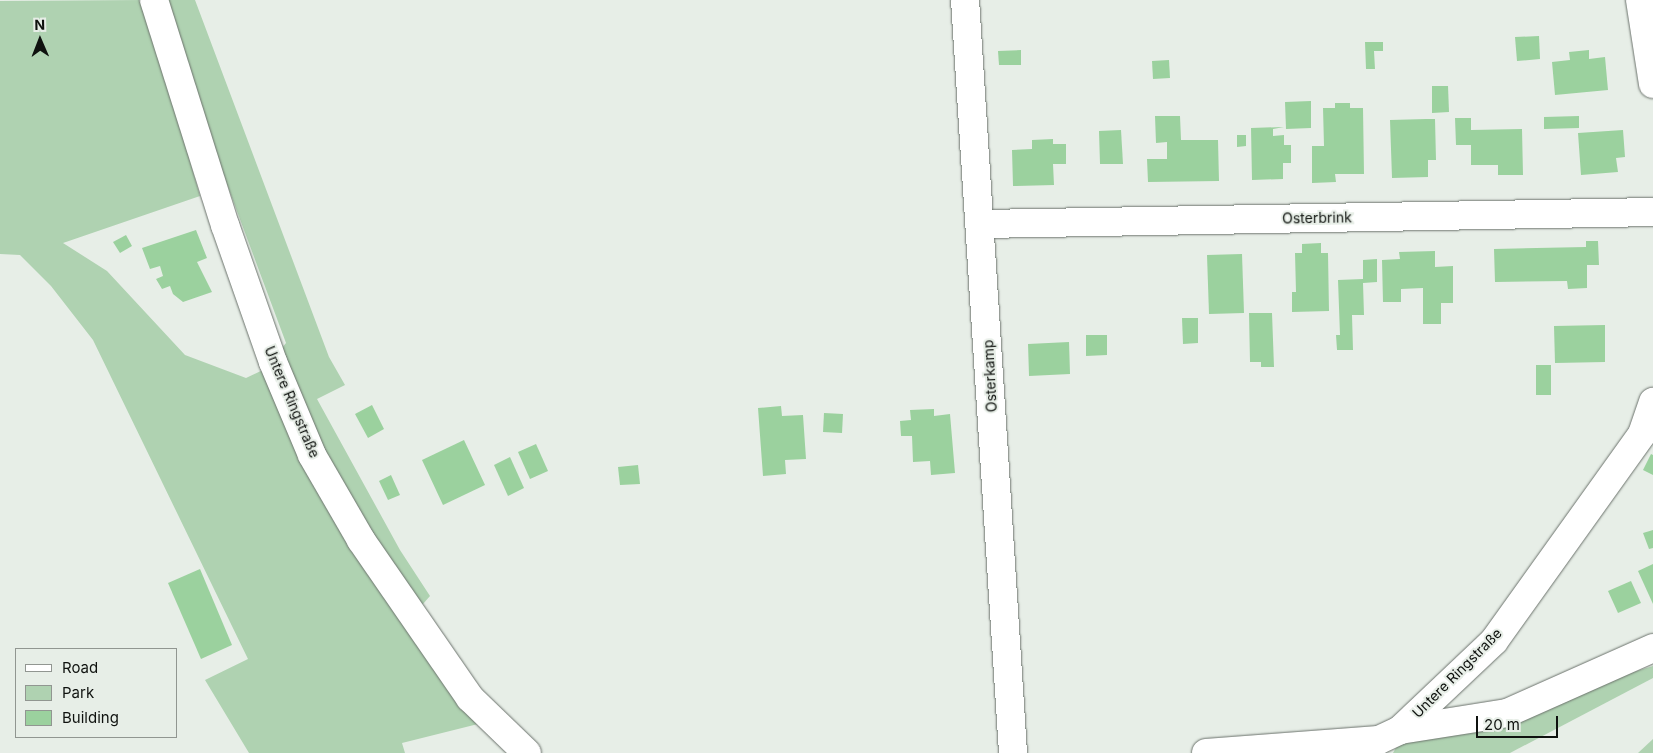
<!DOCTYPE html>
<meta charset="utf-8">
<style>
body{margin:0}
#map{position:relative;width:1653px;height:753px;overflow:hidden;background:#e7eee7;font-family:Inter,sans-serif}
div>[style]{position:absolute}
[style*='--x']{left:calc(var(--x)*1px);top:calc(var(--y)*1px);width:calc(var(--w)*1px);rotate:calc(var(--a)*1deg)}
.green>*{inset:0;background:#afd2b1}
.building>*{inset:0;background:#9bd19e}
.roads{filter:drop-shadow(0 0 1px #6b726c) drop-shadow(0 0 1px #6b726c)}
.street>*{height:28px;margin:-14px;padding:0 14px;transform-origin:14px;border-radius:14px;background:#fff}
span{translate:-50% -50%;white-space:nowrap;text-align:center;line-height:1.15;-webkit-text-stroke:4px #e7eee7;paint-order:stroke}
.street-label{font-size:14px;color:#0f120f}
.legend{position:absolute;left:15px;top:648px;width:162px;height:90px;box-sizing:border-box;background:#e7eee7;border:1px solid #919691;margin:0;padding:6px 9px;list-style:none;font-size:15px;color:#0f120f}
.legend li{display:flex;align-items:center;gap:10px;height:25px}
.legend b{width:25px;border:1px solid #919691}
.north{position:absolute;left:15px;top:15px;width:50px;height:50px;-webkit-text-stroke:4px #e7eee7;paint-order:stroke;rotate:359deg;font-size:14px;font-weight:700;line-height:20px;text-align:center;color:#0f120f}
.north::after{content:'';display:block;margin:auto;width:18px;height:22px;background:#0f120f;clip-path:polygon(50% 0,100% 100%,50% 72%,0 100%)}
.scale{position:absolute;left:1476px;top:716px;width:82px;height:22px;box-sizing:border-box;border:2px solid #0f120f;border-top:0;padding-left:6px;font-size:15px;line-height:18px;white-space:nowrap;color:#0f120f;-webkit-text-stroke:4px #e7eee7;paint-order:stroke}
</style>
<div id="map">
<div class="green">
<div style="clip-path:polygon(144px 0,200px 196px,63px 243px,107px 271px,185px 355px,246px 378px,265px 369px,286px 343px,202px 117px,165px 0,195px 0,329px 357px,345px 385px,317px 399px,400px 550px,430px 596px,408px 621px,482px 723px,402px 743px,405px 753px,249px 753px,205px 680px,248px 659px,93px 340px,51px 286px,20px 255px,0 254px,0 1px)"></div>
<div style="clip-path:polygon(1653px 666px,1653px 678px,1510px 753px,1393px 753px,1398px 744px)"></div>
<div style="clip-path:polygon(1653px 739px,1653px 753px,1638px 753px)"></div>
</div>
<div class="building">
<div style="clip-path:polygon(1539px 36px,1540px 59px,1517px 61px,1515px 37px)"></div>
<div style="clip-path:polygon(1365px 42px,1383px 42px,1383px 51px,1374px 51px,1375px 69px,1366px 69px)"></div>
<div style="clip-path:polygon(1021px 50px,1021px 65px,999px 65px,998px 51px)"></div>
<div style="clip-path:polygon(1589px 50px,1589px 59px,1605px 57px,1608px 90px,1555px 95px,1552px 62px,1570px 60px,1569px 52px)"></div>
<div style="clip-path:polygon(1169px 60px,1170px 78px,1153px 79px,1152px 61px)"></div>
<div style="clip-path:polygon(1432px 86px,1448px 86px,1449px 112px,1432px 113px)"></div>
<div style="clip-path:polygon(1311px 101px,1311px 128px,1286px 129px,1285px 102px)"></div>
<div style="clip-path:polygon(1335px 103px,1350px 103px,1350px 108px,1363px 108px,1364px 174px,1335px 174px,1336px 182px,1312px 183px,1312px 146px,1324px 146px,1323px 108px,1335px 108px)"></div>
<div style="clip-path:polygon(1155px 116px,1180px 116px,1181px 140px,1218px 140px,1219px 181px,1148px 182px,1147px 159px,1167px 159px,1167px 142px,1156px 143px)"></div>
<div style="clip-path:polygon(1579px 116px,1579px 128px,1544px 129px,1544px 117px)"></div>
<div style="clip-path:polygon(1455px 118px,1471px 118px,1471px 130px,1522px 129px,1523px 175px,1498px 175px,1498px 165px,1471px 165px,1471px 145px,1456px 145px)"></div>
<div style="clip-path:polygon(1426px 119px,1435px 119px,1436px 160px,1428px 160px,1428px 177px,1392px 178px,1390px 120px)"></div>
<div style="clip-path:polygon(1284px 127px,1273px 129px,1273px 136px,1284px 135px,1284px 145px,1291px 145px,1291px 163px,1283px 163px,1283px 179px,1252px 180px,1251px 128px)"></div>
<div style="clip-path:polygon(1121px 130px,1123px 164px,1100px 164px,1099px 131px)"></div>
<div style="clip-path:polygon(1623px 130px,1625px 157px,1616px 158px,1618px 172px,1581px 175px,1578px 133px)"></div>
<div style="clip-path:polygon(1237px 135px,1246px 135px,1246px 146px,1237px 147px)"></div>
<div style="clip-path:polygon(1053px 139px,1053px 144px,1066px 144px,1066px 164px,1053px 164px,1054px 185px,1013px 186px,1012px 150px,1032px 149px,1032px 140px)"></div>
<div style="clip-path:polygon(196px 230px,207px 258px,197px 262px,212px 292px,183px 302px,173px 294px,170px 286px,162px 289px,156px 279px,163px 276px,160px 266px,150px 269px,142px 248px)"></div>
<div style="clip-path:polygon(126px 235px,132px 246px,120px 253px,113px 242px)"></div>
<div style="clip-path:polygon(1586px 241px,1598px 241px,1599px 265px,1587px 265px,1587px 288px,1568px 289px,1567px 281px,1495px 282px,1494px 249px,1586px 247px)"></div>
<div style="clip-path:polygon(1321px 243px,1321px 253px,1328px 253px,1329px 311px,1292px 312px,1292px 292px,1296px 292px,1295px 253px,1302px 253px,1302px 244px)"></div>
<div style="clip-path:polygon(1435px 251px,1435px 267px,1453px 266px,1453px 303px,1441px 303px,1441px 324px,1423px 324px,1423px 288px,1401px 289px,1401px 302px,1383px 302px,1382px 260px,1400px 259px,1399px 252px)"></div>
<div style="clip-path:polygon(1242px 254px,1244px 313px,1209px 314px,1207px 255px)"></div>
<div style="clip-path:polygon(1377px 259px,1377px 282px,1363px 283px,1364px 315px,1352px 315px,1353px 350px,1337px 350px,1336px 335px,1340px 335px,1338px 280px,1363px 279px,1363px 260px)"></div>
<div style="clip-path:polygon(1249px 313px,1272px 313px,1274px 367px,1261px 367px,1261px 362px,1250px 362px)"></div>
<div style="clip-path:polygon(1182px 318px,1198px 318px,1198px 343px,1183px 344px)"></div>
<div style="clip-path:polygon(1605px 325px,1605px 362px,1555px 363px,1554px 326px)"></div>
<div style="clip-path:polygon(1086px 335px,1107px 335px,1107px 355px,1086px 356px)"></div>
<div style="clip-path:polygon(1069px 342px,1070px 374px,1029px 376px,1028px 344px)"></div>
<div style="clip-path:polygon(1536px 365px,1551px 365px,1551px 395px,1536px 395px)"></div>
<div style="clip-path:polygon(372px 405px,384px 429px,368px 438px,355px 414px)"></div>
<div style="clip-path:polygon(781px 406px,782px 416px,803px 415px,806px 459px,785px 460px,786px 474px,763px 476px,758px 408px)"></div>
<div style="clip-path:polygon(934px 409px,934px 416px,950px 414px,955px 473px,931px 475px,930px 461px,913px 462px,912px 436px,901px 436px,900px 421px,911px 420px,910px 410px)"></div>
<div style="clip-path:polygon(824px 413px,843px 414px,842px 433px,823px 432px)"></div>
<div style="clip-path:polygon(464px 440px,485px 485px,443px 505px,422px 460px)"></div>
<div style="clip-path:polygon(536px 444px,548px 471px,530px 479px,518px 452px)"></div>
<div style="clip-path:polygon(1651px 454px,1653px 455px,1653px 475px,1643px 470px)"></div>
<div style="clip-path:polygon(510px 457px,524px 488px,508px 496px,494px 465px)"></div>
<div style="clip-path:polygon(638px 465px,640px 484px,620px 485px,618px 467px)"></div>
<div style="clip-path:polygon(391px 475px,400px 495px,388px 500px,379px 481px)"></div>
<div style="clip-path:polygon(1653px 530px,1653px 548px,1649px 549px,1643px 533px)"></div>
<div style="clip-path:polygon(1653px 564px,1653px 604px,1638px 571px)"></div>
<div style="clip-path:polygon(200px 569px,232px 645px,201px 659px,168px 583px)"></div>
<div style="clip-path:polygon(1631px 581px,1641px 603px,1618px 613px,1608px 591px)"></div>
</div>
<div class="roads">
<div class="street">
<div style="--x:154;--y:0;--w:236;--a:72.5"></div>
<div style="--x:225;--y:225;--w:145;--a:70.7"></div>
<div style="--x:273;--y:362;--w:101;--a:67.2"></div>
<div style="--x:312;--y:455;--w:98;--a:60"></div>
<div style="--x:361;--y:540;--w:192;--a:55.4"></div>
<div style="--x:470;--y:698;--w:79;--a:44"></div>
<div style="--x:965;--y:0;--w:755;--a:86.35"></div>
<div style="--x:1640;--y:0;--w:85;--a:81.2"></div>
<div style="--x:982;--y:224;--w:671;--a:-1.02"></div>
<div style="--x:1400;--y:730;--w:108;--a:-9"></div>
<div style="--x:1507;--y:713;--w:160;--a:-24"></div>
<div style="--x:1206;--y:753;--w:173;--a:-4.3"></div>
<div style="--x:1379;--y:740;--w:23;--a:-25"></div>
<div style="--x:1400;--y:730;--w:129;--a:-43.4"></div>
<div style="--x:1494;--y:641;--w:254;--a:-54.4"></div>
<div style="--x:1642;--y:434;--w:34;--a:-71"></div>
</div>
</div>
<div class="street-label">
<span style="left:1317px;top:218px;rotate:-1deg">Osterbrink</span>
<span style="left:990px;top:376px;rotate:-93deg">Osterkamp</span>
<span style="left:292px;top:402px;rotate:67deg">Untere Ringstraße</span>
<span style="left:1457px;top:673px;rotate:-45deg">Untere Ringstraße</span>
</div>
<ul class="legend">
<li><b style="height:6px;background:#fff"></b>Road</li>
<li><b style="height:14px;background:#afd2b1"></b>Park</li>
<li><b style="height:14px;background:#9bd19e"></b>Building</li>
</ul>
<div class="north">N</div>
<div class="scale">20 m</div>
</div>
